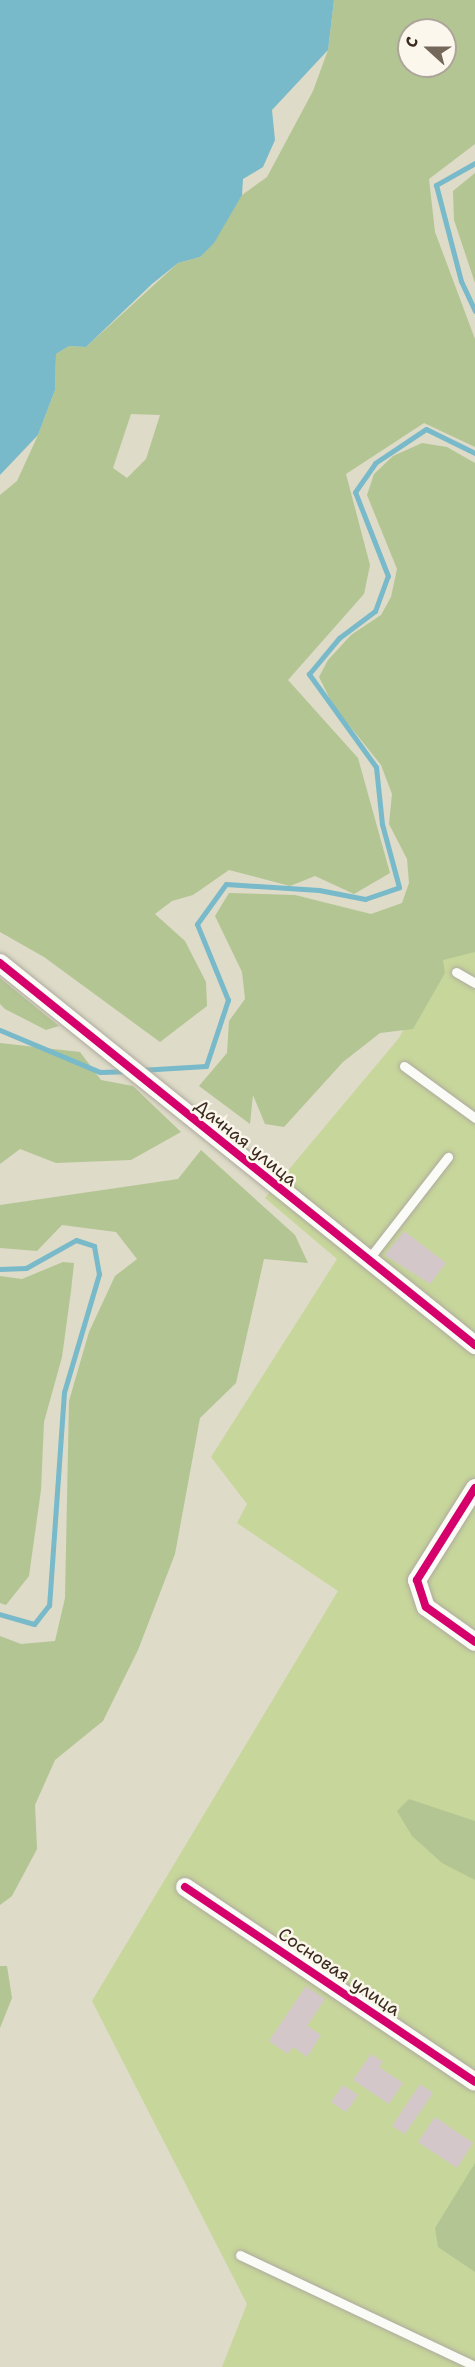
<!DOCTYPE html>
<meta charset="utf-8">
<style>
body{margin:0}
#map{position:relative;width:475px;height:2367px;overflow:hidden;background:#dedbc8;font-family:"Shantell Sans",sans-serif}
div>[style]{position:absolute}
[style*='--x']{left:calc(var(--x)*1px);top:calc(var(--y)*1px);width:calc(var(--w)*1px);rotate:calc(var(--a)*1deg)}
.green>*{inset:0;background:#c7d69b}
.forest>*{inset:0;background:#b3c593}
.water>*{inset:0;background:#78b9ca}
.stream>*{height:5px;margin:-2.5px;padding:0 2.5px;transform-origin:2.5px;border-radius:2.5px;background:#78b9ca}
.building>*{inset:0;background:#d4c7ca}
.roads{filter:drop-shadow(0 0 2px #aeaa9d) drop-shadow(0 0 2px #aeaa9d)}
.lane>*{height:9px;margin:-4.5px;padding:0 4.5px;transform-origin:4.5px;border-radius:4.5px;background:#fafaf7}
.street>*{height:18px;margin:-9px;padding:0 9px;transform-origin:9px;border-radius:9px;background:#fafaf7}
.cycleway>*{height:8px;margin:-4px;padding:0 4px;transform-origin:4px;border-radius:4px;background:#d6006c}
span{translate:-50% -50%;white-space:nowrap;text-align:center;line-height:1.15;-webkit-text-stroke:5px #fbf7ec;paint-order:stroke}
.street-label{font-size:18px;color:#3b2a1e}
.north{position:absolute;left:397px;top:18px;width:60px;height:60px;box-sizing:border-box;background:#fbf7ec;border:2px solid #aea59a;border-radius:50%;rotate:291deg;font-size:16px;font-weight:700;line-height:24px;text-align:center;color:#3b2a1e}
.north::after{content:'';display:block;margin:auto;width:21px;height:27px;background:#74685a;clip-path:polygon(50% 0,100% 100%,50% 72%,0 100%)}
</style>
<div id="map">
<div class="green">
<div style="clip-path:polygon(475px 897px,475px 2367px,222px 2367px,247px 2304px,92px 2001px,338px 1591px,237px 1523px,247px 1504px,211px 1457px,337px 1259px,265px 1198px,399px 1038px)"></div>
</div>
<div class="forest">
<div style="clip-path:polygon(evenodd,334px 0,475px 0,475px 144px,429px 179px,435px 232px,475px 339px,475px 447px,424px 423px,346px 474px,370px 565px,364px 594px,288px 680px,358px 758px,390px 873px,354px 894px,315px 876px,290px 886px,229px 870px,193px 895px,172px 901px,155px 914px,185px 941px,206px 982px,207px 1006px,160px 1042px,44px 957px,0 932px,0 495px,17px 481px,38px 435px,55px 390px,56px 354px,69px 346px,86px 347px,178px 263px,200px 257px,242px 195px,267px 177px,313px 91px,328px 50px,334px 0,409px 30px,445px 30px,445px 66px,409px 66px,409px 30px,334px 0,131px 414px,160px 415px,146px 459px,127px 478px,113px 468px,131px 414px)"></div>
<div style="clip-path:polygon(475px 173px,475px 283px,454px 220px,453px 191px)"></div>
<div style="clip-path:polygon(422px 443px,447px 447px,475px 463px,475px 952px,443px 960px,445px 973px,413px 1029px,380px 1033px,343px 1062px,284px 1127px,265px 1124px,253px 1095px,250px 1124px,199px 1086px,227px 1053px,229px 1021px,245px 999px,242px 972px,215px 916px,229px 893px,295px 895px,371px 914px,402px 903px,409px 883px,407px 859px,389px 824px,392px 794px,381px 765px,333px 705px,319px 677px,328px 660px,351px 635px,381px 615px,391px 597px,397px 569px,367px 495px,374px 474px,393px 456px)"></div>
<div style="clip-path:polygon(0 978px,59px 1026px,46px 1030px,5px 1009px,0 1004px)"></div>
<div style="clip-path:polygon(0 1043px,80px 1052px,101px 1080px,133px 1086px,181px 1132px,131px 1160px,56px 1163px,20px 1149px,0 1164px)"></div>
<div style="clip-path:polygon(201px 1150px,295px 1235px,308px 1263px,264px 1259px,236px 1383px,200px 1418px,175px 1554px,138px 1650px,103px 1721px,55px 1760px,35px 1805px,37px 1849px,12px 1896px,0 1905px,0 1636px,21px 1644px,55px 1641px,65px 1598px,69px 1401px,89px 1332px,115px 1276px,137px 1259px,116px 1232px,62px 1225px,37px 1251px,0 1248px,0 1205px,178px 1179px)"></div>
<div style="clip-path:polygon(63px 1262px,74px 1263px,71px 1291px,62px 1357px,44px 1422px,41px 1490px,29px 1576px,6px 1605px,0 1603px,0 1276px,22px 1279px)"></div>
<div style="clip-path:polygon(409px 1799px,475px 1821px,475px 1880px,442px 1863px,412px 1836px,397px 1811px)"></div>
<div style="clip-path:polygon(0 1966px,7px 1966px,12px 1998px,0 2028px)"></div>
<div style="clip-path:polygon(475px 2163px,475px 2272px,438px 2247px,435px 2228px)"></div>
</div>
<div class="water">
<div style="clip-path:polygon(0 0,334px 0,328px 50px,272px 110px,275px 140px,263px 167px,243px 179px,242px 195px,214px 243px,200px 257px,178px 263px,152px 284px,86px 347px,69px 346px,56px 354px,55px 390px,38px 435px,0 475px)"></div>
</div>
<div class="stream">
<div style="--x:475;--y:163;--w:45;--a:150.6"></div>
<div style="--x:436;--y:185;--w:99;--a:75.4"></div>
<div style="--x:461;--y:281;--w:33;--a:65"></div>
<div style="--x:0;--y:1030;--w:108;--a:22.8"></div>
<div style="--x:100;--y:1072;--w:25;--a:-2"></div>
<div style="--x:140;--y:1070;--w:66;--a:-3.5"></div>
<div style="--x:206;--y:1066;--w:70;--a:-71.6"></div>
<div style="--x:228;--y:1000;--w:82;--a:-112.2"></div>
<div style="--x:197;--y:924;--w:49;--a:-54.1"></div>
<div style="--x:226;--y:884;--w:93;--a:3.7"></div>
<div style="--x:319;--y:890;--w:47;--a:11.1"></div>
<div style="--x:365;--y:899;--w:36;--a:-19"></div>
<div style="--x:399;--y:887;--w:65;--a:-105.1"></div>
<div style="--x:382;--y:824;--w:57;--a:-96"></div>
<div style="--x:376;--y:767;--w:115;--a:-125.8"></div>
<div style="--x:309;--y:674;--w:47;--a:-50.2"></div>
<div style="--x:339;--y:638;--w:45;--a:-36.9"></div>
<div style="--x:375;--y:611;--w:37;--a:-70"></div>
<div style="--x:388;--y:576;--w:90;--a:-111.4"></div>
<div style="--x:355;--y:492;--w:35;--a:-55"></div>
<div style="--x:375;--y:463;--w:61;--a:-33.7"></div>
<div style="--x:426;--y:429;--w:55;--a:26.1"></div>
<div style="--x:0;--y:1269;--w:26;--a:-2"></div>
<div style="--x:26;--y:1268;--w:57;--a:-29.2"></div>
<div style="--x:76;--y:1240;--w:19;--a:18"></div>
<div style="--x:94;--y:1246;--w:28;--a:80"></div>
<div style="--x:99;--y:1274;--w:123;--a:106.5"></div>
<div style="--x:64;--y:1392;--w:214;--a:94"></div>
<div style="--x:49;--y:1605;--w:24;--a:128"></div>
<div style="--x:34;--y:1624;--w:35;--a:-164"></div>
</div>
<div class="building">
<div style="clip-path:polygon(404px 1231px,446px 1263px,430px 1284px,385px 1255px)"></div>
<div style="clip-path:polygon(306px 1986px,325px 1999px,307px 2026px,321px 2035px,307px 2057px,293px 2047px,288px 2054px,269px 2041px)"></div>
<div style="clip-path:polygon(371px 2054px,383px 2062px,379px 2067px,403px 2083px,389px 2104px,353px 2080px)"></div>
<div style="clip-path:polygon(420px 2084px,433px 2093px,405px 2134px,392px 2126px)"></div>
<div style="clip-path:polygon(343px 2085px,358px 2095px,346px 2112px,331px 2102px)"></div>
<div style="clip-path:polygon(435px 2117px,473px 2143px,457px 2168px,418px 2142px)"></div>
</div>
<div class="roads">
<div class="lane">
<div style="--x:456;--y:972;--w:22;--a:30"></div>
<div style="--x:404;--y:1066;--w:88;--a:36.2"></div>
<div style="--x:367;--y:1261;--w:132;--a:-52.1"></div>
<div style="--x:240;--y:2255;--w:260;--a:25.3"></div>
</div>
<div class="street">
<div style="--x:0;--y:963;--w:610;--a:38.81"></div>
<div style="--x:475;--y:1488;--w:109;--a:122.2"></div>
<div style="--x:417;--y:1580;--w:28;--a:72"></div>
<div style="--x:426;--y:1607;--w:60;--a:35.5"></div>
<div style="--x:185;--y:1887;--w:349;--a:33.9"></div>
</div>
</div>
<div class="cycleway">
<div style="--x:0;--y:963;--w:610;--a:38.81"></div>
<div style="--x:475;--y:1488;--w:109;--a:122.2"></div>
<div style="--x:417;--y:1580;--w:28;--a:72"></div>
<div style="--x:426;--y:1607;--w:60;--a:35.5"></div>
<div style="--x:185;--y:1887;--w:349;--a:33.9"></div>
</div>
<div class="street-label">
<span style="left:246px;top:1143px;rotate:39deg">Дачная улица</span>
<span style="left:339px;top:1972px;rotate:34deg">Сосновая улица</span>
</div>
<div class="north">С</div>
</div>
